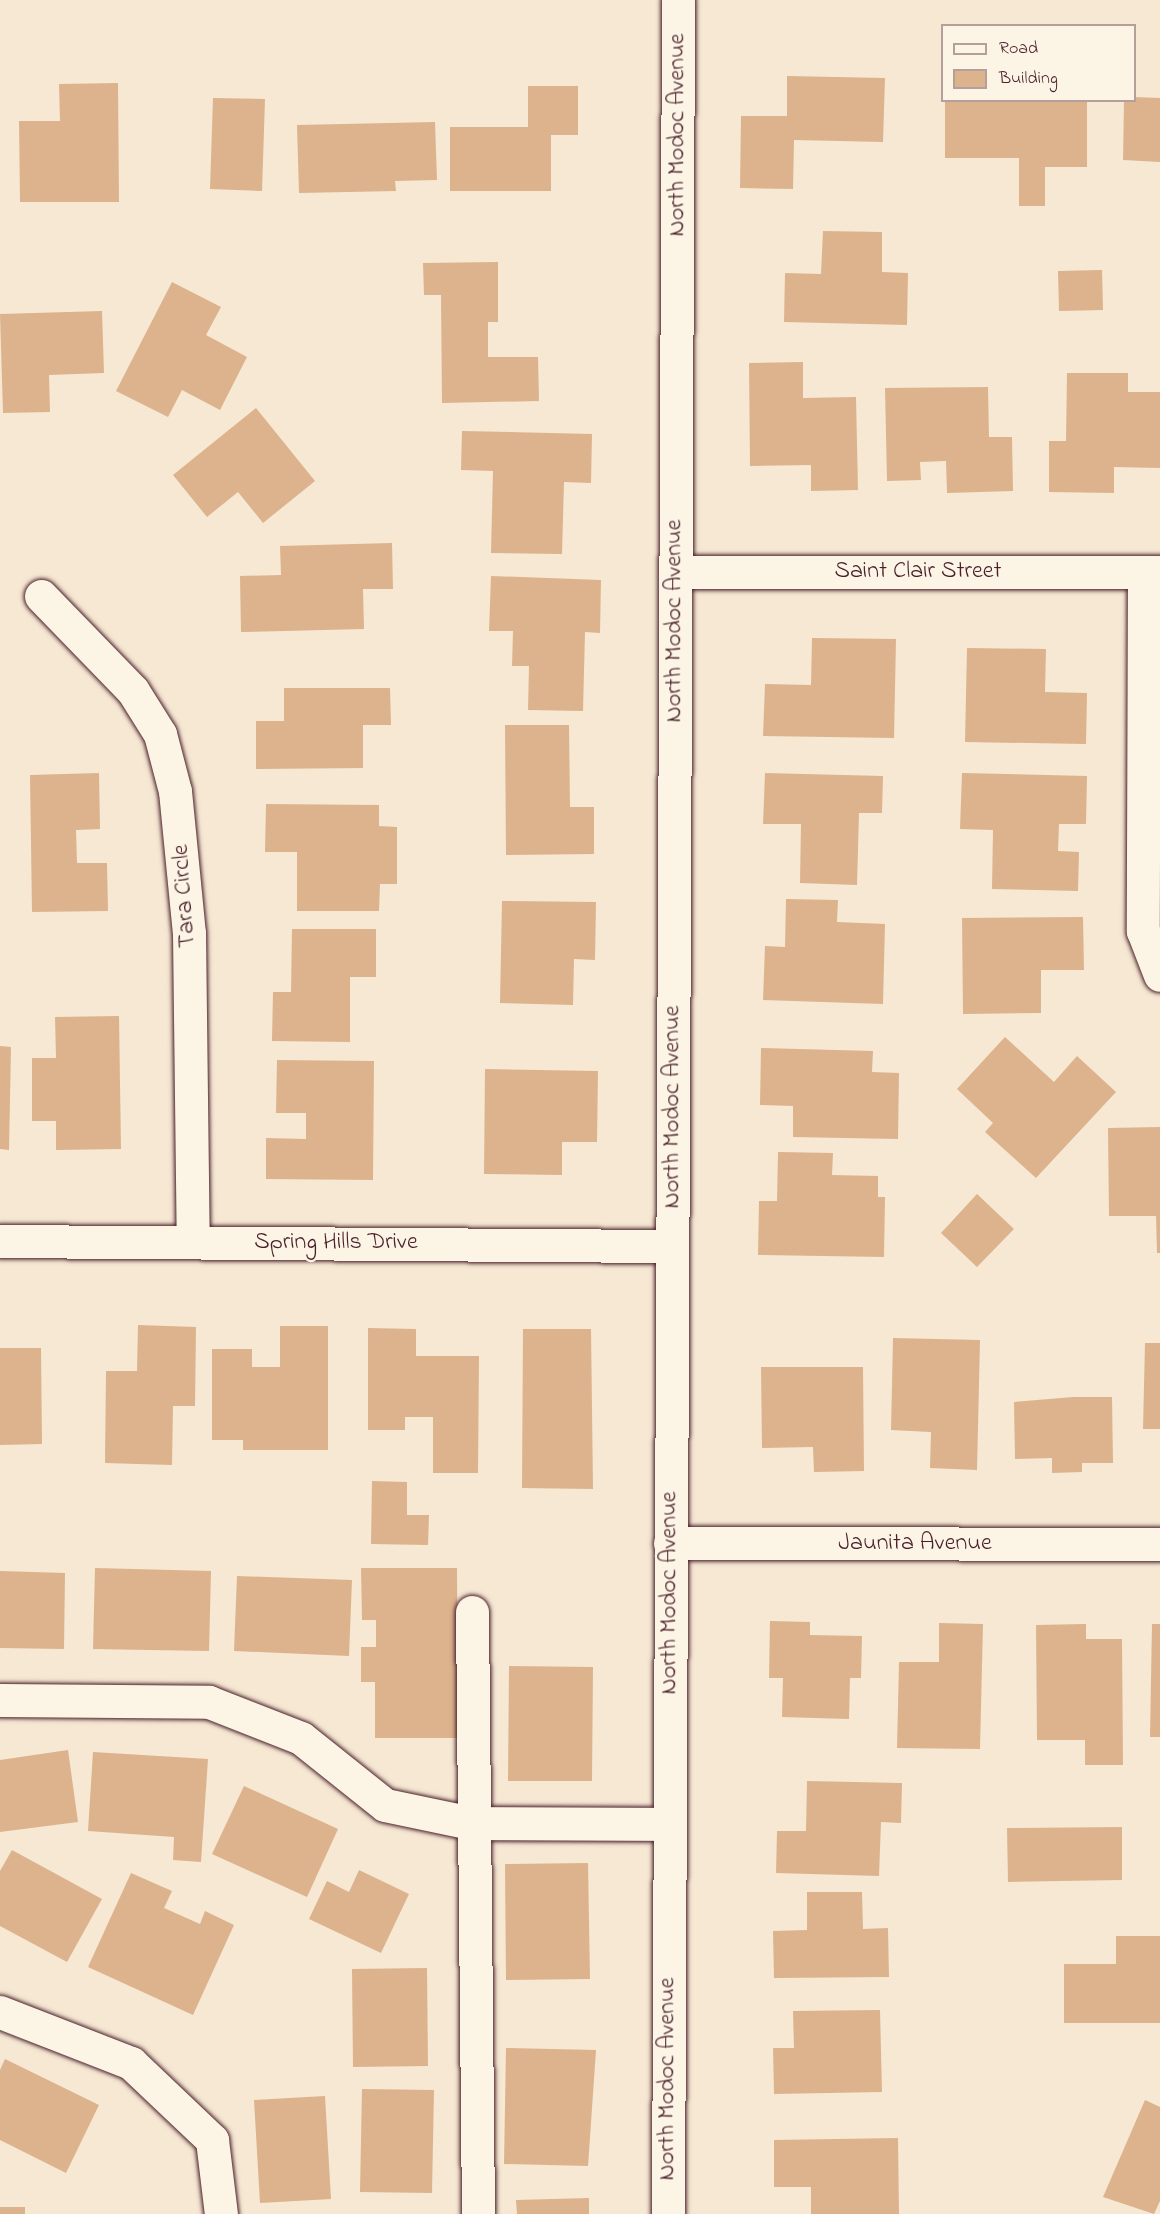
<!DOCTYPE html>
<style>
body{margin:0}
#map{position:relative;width:1160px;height:2214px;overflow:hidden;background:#f6e8d3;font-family:"Indie Flower",sans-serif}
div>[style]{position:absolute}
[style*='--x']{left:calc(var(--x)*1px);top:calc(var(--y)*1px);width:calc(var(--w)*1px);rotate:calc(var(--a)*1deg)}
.building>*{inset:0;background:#dcb38d}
.roads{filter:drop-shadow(0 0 2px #4a1f2b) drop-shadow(0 0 2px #4a1f2b)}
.minor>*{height:33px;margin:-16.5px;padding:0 16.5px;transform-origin:16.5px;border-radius:16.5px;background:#fcf5e5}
span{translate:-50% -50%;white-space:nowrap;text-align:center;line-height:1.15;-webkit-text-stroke:4.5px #fcf5e5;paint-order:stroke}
.street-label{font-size:24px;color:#4a1f2b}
.legend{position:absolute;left:941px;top:24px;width:195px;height:78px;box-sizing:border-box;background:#fcf5e5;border:2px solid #b59f9b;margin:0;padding:8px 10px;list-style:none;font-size:18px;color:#4a1f2b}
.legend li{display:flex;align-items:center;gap:12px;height:30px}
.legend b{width:30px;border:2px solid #b59f9b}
</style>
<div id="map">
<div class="building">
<div style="clip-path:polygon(787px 76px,885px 78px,883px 142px,794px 140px,793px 189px,740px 188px,741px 116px,787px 116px)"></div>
<div style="clip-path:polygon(118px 83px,119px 202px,20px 202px,19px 121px,60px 121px,59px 84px)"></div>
<div style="clip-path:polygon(528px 86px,578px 86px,578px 135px,551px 135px,551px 191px,450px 191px,450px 127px,528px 127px)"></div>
<div style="clip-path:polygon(1134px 97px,1160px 98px,1160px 162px,1123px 160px,1124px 100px)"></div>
<div style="clip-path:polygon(213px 98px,265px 99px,262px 191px,210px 189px)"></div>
<div style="clip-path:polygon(1087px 100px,1087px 167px,1045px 167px,1045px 206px,1019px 206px,1019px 158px,945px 158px,945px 101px)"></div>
<div style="clip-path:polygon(435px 122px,437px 180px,395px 181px,396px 191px,299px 193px,297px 125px)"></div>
<div style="clip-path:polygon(823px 231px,882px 232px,882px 272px,908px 273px,907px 325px,784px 322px,785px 273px,821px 274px)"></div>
<div style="clip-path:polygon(498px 262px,498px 322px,488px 322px,488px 357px,538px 357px,539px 401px,442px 403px,441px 295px,424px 295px,423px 263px)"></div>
<div style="clip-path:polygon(1102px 270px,1103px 310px,1059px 311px,1058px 271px)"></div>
<div style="clip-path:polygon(172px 282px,221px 307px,206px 335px,247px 357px,220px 410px,182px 390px,168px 417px,116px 391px)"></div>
<div style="clip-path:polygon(102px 311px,104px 373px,49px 375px,50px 412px,3px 413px,0 314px)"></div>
<div style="clip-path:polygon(803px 362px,803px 398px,856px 397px,858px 490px,811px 491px,811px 465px,750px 466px,749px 363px)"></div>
<div style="clip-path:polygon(1067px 373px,1128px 373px,1128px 392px,1160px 392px,1160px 468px,1114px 467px,1114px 493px,1049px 492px,1049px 441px,1066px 441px)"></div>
<div style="clip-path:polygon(988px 387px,989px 437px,1012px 437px,1013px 491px,947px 493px,946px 461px,920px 462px,921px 480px,887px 481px,885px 388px)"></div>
<div style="clip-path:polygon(256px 408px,315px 481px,263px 523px,238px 492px,207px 517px,173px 475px)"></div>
<div style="clip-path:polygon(462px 431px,592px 434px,591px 483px,564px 482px,562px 554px,491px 553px,493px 471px,461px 470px)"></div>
<div style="clip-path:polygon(392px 543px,393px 589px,363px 589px,364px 629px,241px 632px,240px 576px,281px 575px,280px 546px)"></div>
<div style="clip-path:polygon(491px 576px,601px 580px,600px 633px,585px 632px,583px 711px,528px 710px,529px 666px,512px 666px,513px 631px,489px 631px)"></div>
<div style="clip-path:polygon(812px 638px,896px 639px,894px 738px,763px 736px,765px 684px,811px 685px)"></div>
<div style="clip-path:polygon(967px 648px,1046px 649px,1045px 692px,1087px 693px,1086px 744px,965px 742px)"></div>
<div style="clip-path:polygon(284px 688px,390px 688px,391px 725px,363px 725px,363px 768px,256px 769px,256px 721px,284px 721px)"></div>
<div style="clip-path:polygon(505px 725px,569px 725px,570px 807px,594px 807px,594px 854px,506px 855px)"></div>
<div style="clip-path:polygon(99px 773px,100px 829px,76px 830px,77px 863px,107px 863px,108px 911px,32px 912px,30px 775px)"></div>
<div style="clip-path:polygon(765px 773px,883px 776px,882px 813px,859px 813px,857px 885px,800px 883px,801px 824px,763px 824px)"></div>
<div style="clip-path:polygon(962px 773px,1087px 776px,1086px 824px,1059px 824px,1058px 851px,1079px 852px,1078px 891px,992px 889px,993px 830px,960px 829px)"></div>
<div style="clip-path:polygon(266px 804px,379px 805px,379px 826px,397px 827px,397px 884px,380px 884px,379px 911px,297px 911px,297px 852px,265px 852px)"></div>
<div style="clip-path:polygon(786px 899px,838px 900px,837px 922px,885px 924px,883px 1004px,763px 1000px,765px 946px,785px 947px)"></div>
<div style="clip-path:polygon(502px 901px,596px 902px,595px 960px,574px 959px,573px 1005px,500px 1003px)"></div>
<div style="clip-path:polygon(1083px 917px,1084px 970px,1041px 970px,1041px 1013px,963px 1014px,962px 918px)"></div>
<div style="clip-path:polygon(292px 929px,376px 929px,376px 977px,350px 977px,350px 1042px,272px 1041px,273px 992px,291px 992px)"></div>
<div style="clip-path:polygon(119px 1016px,121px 1149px,56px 1150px,56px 1121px,32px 1121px,32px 1058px,56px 1058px,55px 1017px)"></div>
<div style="clip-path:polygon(1005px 1037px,1054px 1082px,1077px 1056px,1116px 1092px,1036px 1178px,985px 1132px,993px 1123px,957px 1089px)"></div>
<div style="clip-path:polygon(0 1046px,11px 1047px,9px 1150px,0 1149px)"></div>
<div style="clip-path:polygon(761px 1048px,873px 1051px,872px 1072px,899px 1073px,898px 1139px,793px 1137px,793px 1106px,760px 1105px)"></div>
<div style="clip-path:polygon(277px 1060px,374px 1061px,373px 1180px,266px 1179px,266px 1138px,306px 1139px,306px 1113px,276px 1113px)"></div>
<div style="clip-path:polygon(485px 1069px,598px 1071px,597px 1142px,562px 1142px,562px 1175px,484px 1174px)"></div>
<div style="clip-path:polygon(1160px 1127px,1160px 1253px,1157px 1253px,1156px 1216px,1109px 1216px,1108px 1128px)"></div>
<div style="clip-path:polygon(778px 1152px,833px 1153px,832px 1175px,878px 1176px,878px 1197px,885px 1197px,884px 1257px,758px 1255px,759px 1201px,777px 1201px)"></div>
<div style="clip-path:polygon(977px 1194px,1014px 1229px,977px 1267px,941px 1233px)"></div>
<div style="clip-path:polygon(138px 1325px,196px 1327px,195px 1406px,173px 1406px,172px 1465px,105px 1463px,106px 1371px,137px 1371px)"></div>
<div style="clip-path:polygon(280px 1326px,328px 1326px,328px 1450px,243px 1450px,243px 1440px,212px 1440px,212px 1349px,252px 1349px,252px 1367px,280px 1367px)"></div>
<div style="clip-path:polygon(368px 1328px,416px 1329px,416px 1356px,479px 1356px,478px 1473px,433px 1473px,433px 1417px,405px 1417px,405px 1430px,368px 1430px)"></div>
<div style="clip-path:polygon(523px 1329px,591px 1329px,593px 1489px,522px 1488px)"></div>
<div style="clip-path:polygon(893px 1338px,980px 1340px,977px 1470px,930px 1468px,931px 1432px,891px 1430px)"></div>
<div style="clip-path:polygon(1145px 1343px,1160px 1343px,1160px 1429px,1143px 1429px)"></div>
<div style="clip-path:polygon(0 1348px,41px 1348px,42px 1444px,0 1445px)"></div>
<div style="clip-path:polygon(761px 1367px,863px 1367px,864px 1471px,814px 1472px,813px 1447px,762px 1448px)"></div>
<div style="clip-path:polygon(1073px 1397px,1112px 1397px,1113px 1463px,1082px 1463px,1082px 1472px,1052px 1473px,1052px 1458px,1015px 1459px,1014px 1402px)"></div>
<div style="clip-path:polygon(372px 1481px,407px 1482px,407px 1515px,429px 1515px,428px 1545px,371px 1544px)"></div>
<div style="clip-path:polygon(95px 1568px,211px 1571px,209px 1651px,93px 1649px)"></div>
<div style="clip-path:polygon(361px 1568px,457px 1568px,458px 1738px,375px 1738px,375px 1682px,361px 1682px,361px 1647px,376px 1647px,376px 1620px,362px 1620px)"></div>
<div style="clip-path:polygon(0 1571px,65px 1573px,64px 1649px,0 1648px)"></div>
<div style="clip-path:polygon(237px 1576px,352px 1580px,349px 1656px,234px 1651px)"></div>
<div style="clip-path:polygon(770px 1621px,810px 1622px,810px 1635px,862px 1636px,861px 1678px,850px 1678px,849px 1719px,782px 1717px,783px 1678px,769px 1678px)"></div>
<div style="clip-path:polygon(939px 1623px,983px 1624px,980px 1749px,897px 1748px,899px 1662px,939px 1662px)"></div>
<div style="clip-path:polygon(1086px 1624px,1086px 1639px,1122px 1639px,1123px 1765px,1085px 1765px,1085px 1740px,1037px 1740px,1036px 1625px)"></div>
<div style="clip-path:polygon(1152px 1624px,1160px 1624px,1160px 1737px,1150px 1737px)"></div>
<div style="clip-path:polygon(509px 1666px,593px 1667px,592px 1781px,508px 1781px)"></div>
<div style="clip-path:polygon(68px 1750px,78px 1822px,0 1832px,0 1760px)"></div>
<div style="clip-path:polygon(93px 1752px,208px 1759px,201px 1862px,173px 1860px,174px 1837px,88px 1831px)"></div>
<div style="clip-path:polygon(807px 1781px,902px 1783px,901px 1823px,881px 1822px,879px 1876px,776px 1873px,777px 1831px,806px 1831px)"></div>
<div style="clip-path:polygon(244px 1786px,338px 1829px,307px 1897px,212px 1854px)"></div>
<div style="clip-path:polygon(1122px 1827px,1122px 1880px,1008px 1882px,1007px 1828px)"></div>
<div style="clip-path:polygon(12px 1850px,102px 1899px,67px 1962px,0 1926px,0 1871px)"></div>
<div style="clip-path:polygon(588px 1863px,590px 1979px,506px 1980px,505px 1864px)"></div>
<div style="clip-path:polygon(359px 1870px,409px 1894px,381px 1953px,309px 1919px,327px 1881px,349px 1892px)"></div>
<div style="clip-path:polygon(131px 1873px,172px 1891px,164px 1908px,200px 1924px,205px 1911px,234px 1925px,193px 2015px,88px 1967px)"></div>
<div style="clip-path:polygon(807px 1892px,862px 1892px,863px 1929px,888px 1928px,889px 1977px,774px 1978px,773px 1931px,807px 1930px)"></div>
<div style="clip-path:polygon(1116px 1936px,1160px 1936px,1160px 2023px,1064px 2023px,1064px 1964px,1116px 1964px)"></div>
<div style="clip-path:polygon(427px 1968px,428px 2066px,353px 2067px,352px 1969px)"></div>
<div style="clip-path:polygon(880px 2010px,882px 2092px,774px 2094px,773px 2048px,794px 2048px,793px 2011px)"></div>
<div style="clip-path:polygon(506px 2048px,596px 2050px,588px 2166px,504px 2164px)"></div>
<div style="clip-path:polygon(5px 2059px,99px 2105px,66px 2173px,0 2140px,0 2070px)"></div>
<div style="clip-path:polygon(362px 2089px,434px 2090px,432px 2193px,360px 2192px)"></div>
<div style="clip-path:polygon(325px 2096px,331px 2199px,260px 2203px,254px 2100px)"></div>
<div style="clip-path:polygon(1145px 2100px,1160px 2107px,1160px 2201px,1154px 2214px,1103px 2197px)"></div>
<div style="clip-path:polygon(898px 2138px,899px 2214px,811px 2214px,811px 2187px,774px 2187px,774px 2140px)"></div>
<div style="clip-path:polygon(589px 2198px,589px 2214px,517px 2214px,516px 2200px)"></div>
<div style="clip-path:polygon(0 2207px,25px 2207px,25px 2214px,0 2214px)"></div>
</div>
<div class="roads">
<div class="minor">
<div style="--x:675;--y:572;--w:485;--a:0"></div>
<div style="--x:1144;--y:572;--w:359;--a:90.2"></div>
<div style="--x:1143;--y:931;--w:47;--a:68.9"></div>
<div style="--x:41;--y:596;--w:132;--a:45.9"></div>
<div style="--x:133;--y:691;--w:51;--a:57.9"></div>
<div style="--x:160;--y:734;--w:59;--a:75.3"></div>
<div style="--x:175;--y:791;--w:143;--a:84.4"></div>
<div style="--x:189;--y:933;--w:309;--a:89.3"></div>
<div style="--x:0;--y:1241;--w:672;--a:0.43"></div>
<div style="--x:670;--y:1543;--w:490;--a:0.1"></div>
<div style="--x:472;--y:1612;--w:602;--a:89.43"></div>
<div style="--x:0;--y:1700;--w:209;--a:0.5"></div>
<div style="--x:209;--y:1702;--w:99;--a:21.4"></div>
<div style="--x:301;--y:1738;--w:107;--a:38.6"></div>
<div style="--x:385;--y:1805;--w:88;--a:11.8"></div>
<div style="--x:471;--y:1823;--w:197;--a:0.3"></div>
<div style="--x:0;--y:2012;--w:141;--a:21.3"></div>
<div style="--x:131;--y:2063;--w:112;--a:43.5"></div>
<div style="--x:212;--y:2140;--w:75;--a:83.1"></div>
<div style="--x:668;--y:2214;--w:2214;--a:-89.74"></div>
</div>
</div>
<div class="street-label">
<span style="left:678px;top:135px;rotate:-90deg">North Modoc Avenue</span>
<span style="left:918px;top:572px">Saint Clair Street</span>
<span style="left:675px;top:621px;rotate:-90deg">North Modoc Avenue</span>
<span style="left:185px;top:896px;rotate:-94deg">Tara Circle</span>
<span style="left:673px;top:1107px;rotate:-90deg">North Modoc Avenue</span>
<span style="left:336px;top:1243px">Spring Hills Drive</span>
<span style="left:915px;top:1544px">Jaunita Avenue</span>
<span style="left:670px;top:1593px;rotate:-90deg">North Modoc Avenue</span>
<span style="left:668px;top:2079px;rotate:-90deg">North Modoc Avenue</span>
</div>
<ul class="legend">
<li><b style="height:8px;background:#fcf5e5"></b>Road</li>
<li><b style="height:16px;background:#dcb38d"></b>Building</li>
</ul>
</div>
